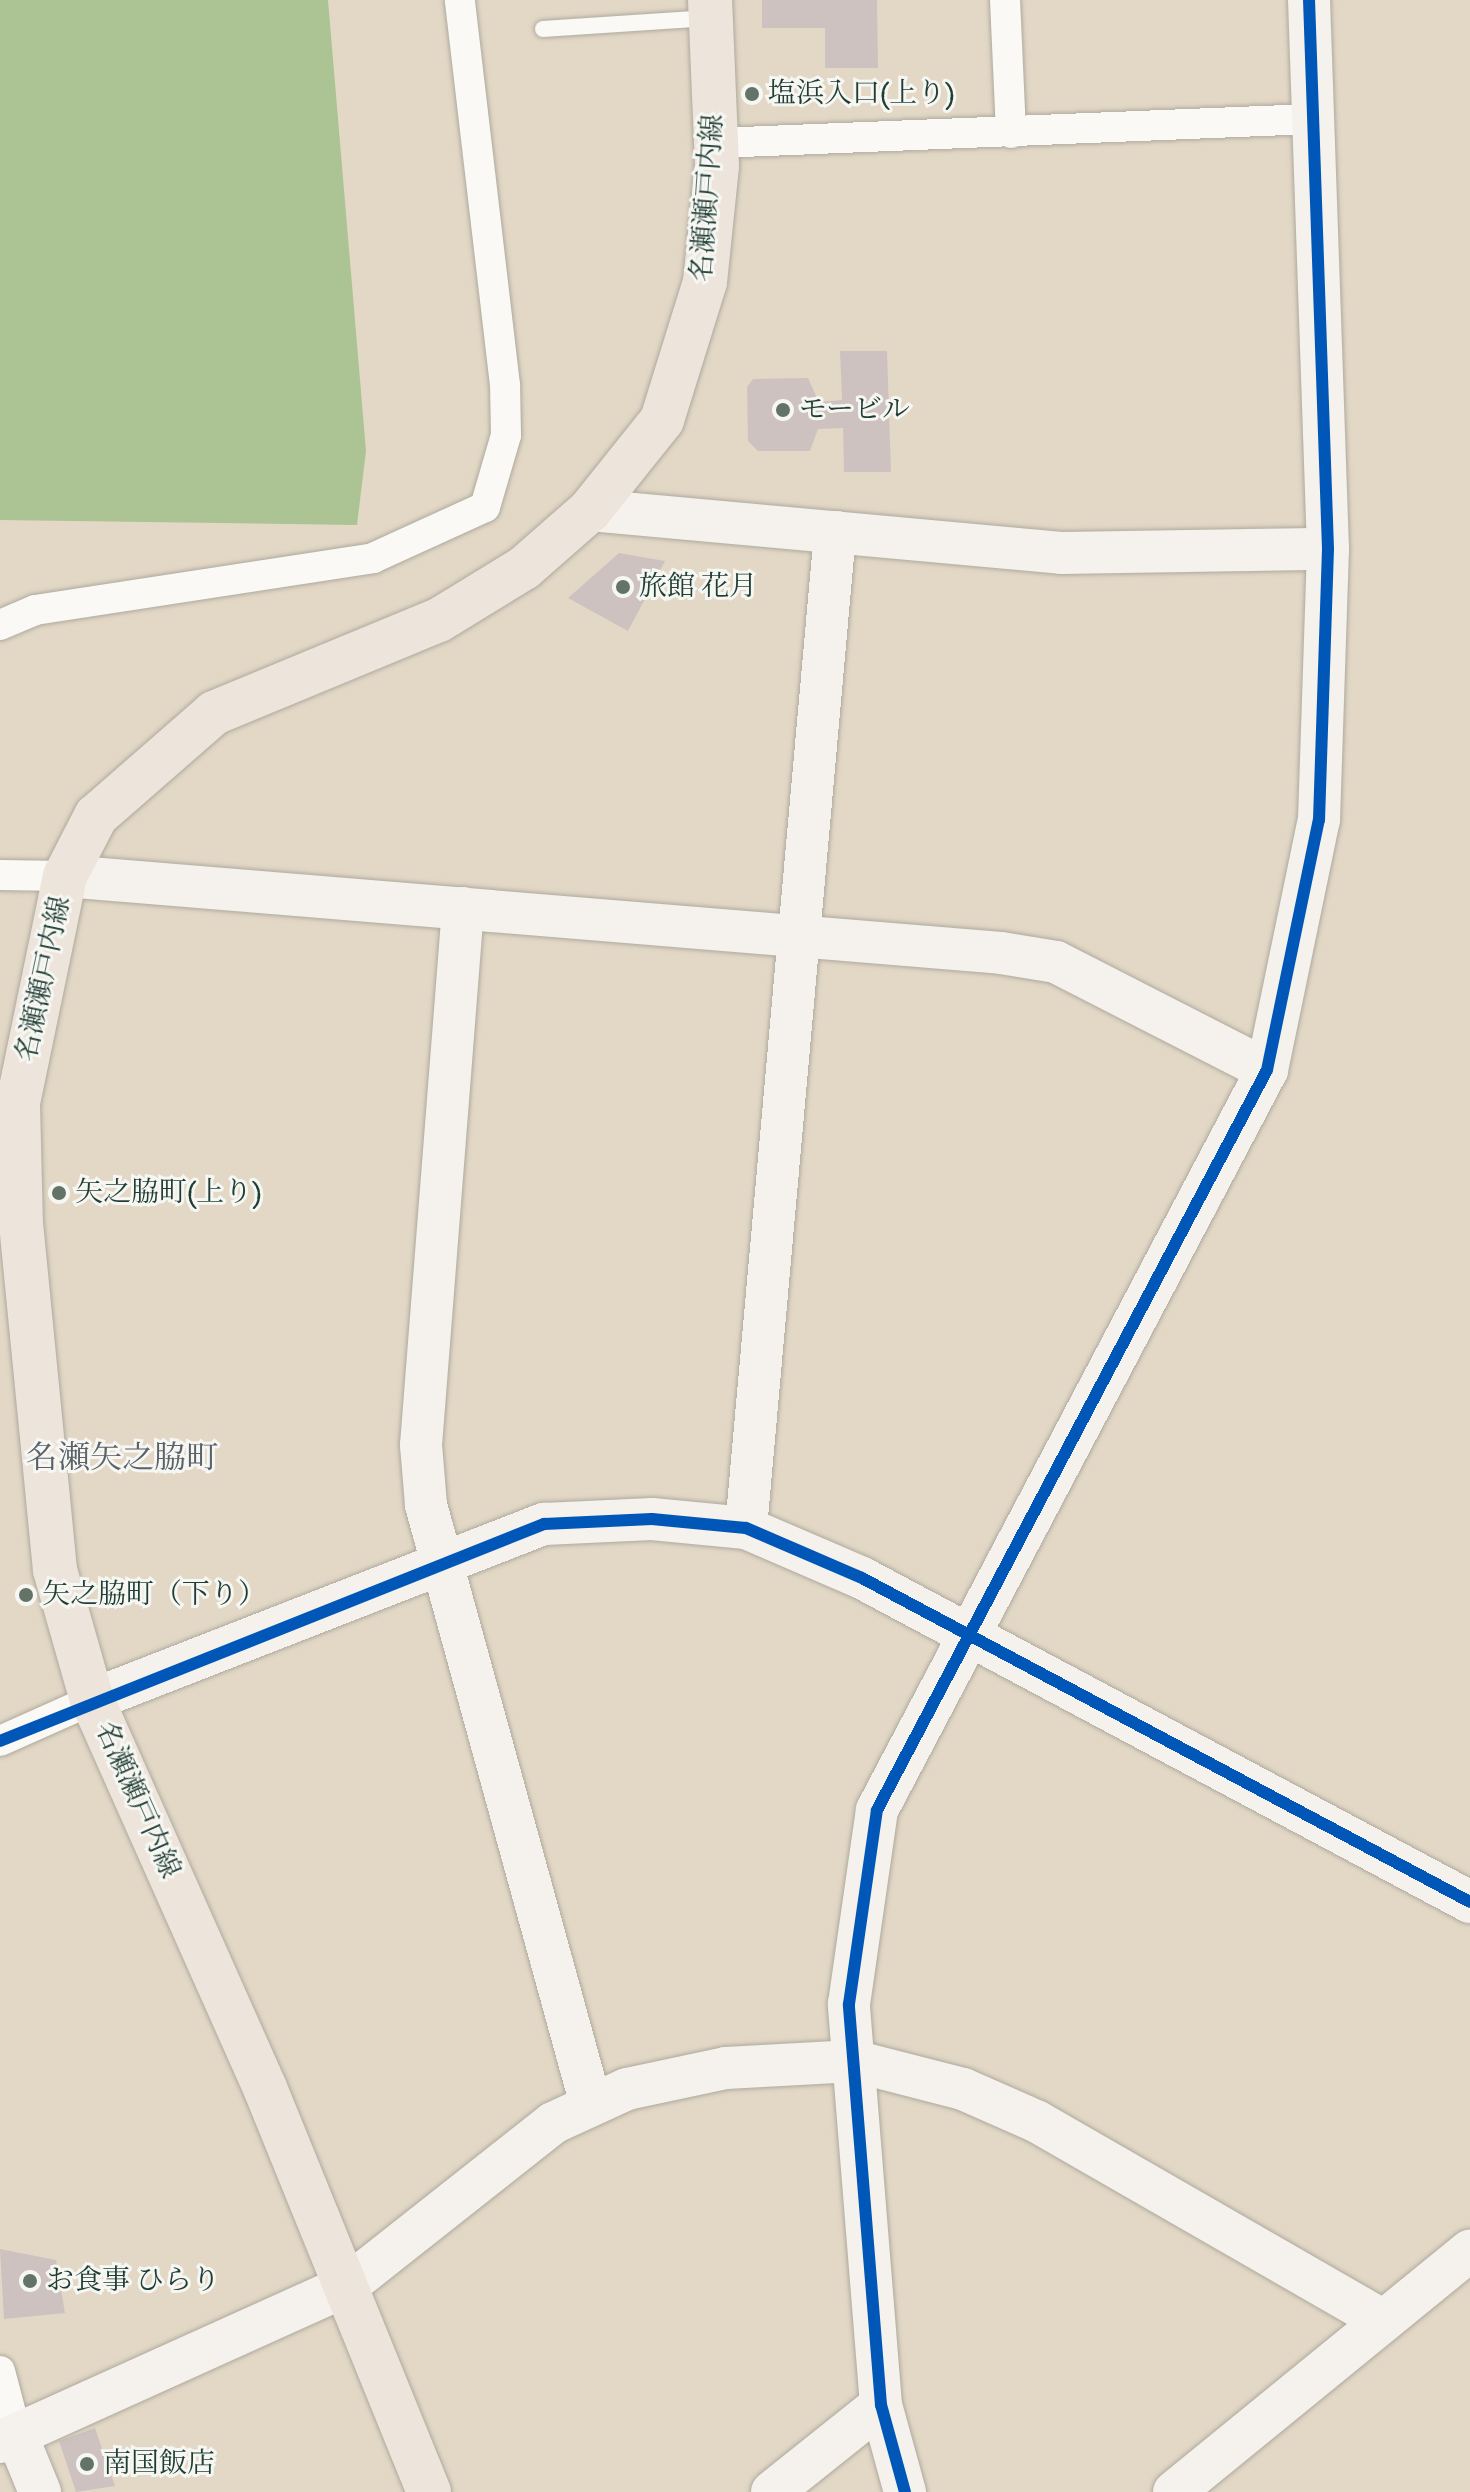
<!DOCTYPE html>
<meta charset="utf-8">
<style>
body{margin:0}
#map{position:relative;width:1470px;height:2492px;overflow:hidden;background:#e3d8c6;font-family:"IM FELL DW Pica","Noto Serif JP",serif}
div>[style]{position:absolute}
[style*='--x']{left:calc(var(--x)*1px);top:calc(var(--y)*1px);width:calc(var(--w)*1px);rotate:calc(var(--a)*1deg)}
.forest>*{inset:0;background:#acc394}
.building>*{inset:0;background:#cec2c0}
.roads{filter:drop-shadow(0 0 2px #aeaa9e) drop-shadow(0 0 2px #aeaa9e)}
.lane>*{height:16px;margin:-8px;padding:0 8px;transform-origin:8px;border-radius:8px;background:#fbf9f6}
.street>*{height:30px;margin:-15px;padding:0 15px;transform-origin:15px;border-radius:15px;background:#fbf9f6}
.secondary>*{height:42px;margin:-21px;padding:0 21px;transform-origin:21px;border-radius:21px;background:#f5f1ec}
.primary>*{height:44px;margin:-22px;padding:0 22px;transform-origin:22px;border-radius:22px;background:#ede4db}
.cycleway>*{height:12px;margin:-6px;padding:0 6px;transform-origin:6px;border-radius:6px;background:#0057b8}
.dots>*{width:22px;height:22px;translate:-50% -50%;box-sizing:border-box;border:4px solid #f6f6f2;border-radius:50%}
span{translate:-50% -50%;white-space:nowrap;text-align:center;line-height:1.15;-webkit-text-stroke:6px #f6f6f2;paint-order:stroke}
.poi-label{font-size:28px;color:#1f3d34}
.left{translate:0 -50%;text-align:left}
.street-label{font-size:28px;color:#1f3d34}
.quarter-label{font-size:32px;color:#5a6168}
</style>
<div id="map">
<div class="forest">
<div style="clip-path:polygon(0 0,328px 0,366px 451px,357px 525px,0 520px)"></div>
</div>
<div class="building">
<div style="clip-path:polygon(762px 0,877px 0,878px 68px,825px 68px,825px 28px,762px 28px)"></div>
<div style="clip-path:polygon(840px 351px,887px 351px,891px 472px,844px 472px,843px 428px,818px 429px,810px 451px,758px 451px,748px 441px,747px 387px,753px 379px,808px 378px,819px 402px,842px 400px)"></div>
<div style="clip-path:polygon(619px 553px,665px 561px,628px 631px,568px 598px)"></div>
<div style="clip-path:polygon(0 2249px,56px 2260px,65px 2313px,4px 2319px)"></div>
<div style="clip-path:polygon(95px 2428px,115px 2486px,76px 2492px,59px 2441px)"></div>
</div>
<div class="roads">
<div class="lane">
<div style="--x:543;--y:29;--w:166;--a:-3.8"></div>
</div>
<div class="street">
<div style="--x:1005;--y:0;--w:133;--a:87.4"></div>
<div style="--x:717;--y:143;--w:596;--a:-2.31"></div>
<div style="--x:0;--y:625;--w:38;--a:-23"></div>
<div style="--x:35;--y:610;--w:342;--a:-8.7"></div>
<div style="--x:373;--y:558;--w:123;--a:-24.5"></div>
<div style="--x:485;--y:507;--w:75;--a:-73.7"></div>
<div style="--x:506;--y:435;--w:50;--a:-91.1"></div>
<div style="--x:505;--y:385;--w:388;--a:-96.7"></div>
<div style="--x:0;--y:875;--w:65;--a:0.9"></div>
<div style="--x:0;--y:1741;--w:101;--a:-24"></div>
<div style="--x:0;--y:2371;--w:67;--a:75.3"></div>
</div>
<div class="secondary">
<div style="--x:590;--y:510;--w:473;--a:5.2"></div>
<div style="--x:1061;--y:553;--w:267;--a:-0.9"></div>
<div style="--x:65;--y:876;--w:939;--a:4.7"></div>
<div style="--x:1001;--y:953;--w:56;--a:9.3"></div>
<div style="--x:1056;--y:962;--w:237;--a:27.1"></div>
<div style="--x:463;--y:908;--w:539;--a:94.47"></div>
<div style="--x:421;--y:1445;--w:60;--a:85.2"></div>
<div style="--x:426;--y:1505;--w:622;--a:74.62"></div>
<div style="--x:746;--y:1528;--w:1000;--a:-84.89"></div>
<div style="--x:92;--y:1700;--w:485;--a:-21.3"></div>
<div style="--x:544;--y:1524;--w:108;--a:-2.7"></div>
<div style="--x:652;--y:1519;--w:94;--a:5.5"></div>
<div style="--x:746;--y:1528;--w:126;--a:23.3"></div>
<div style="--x:862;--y:1578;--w:689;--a:28.05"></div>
<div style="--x:17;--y:2436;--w:61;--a:67.7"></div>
<div style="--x:0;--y:2442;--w:382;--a:-24.3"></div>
<div style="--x:348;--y:2285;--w:261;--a:-38.3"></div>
<div style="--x:553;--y:2123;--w:81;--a:-24.7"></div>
<div style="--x:627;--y:2089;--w:101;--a:-12"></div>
<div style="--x:726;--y:2068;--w:128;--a:-3.1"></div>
<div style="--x:854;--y:2061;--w:113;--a:14.4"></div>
<div style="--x:963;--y:2089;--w:80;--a:23.7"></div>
<div style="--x:1036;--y:2121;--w:401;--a:29.9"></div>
<div style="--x:772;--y:2492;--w:139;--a:-38.6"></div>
<div style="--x:905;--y:2492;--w:90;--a:-105.4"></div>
<div style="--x:881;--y:2405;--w:402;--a:-94.6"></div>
<div style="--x:849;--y:2004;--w:196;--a:-81.8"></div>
<div style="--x:877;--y:1810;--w:836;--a:-62.21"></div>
<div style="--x:1267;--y:1070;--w:255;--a:-78.3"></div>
<div style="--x:1319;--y:820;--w:271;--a:-88.1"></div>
<div style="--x:1328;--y:549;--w:549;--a:-91.98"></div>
<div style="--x:1174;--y:2492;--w:382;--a:-39.2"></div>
</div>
<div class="primary">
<div style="--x:429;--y:2492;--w:436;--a:-112.1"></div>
<div style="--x:265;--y:2088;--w:425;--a:-114"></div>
<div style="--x:92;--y:1700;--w:135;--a:-105.9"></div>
<div style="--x:55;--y:1570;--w:346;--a:-95.6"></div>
<div style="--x:21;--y:1226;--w:123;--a:-91.4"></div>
<div style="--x:18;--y:1103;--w:232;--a:-78.3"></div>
<div style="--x:65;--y:876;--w:68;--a:-62.7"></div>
<div style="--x:96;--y:816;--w:157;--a:-41.1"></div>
<div style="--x:214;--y:713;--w:243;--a:-22.5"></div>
<div style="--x:439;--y:620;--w:100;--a:-31.5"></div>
<div style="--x:524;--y:568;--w:88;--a:-41.3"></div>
<div style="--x:590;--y:510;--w:115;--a:-51.3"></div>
<div style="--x:662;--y:420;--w:145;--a:-72.7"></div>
<div style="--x:705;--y:282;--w:117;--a:-84.1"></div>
<div style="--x:717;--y:166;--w:166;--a:-92.4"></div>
</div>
</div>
<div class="cycleway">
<div style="--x:0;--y:1741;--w:586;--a:-21.75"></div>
<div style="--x:544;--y:1524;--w:108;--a:-2.7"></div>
<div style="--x:652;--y:1519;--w:94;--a:5.5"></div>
<div style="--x:746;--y:1528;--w:126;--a:23.3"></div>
<div style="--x:862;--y:1578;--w:689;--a:28.05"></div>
<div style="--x:905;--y:2492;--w:90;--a:-105.4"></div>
<div style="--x:881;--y:2405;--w:402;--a:-94.6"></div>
<div style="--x:849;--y:2004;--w:196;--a:-81.8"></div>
<div style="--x:877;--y:1810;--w:836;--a:-62.21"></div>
<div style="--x:1267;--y:1070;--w:255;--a:-78.3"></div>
<div style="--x:1319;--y:820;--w:271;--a:-88.1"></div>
<div style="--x:1328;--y:549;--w:549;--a:-91.98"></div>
</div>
<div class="dots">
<div style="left:752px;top:94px;background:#647367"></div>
<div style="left:783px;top:410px;background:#647367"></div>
<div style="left:623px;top:587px;background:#647367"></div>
<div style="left:59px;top:1193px;background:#647367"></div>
<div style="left:26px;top:1595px;background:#647367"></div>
<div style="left:30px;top:2281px;background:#647367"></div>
<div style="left:87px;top:2464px;background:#647367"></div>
</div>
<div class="poi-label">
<span class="left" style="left:768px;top:94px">塩浜入口(上り)</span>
<span class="left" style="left:799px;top:410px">モービル</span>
<span class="left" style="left:639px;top:587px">旅館 花月</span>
<span class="left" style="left:75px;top:1193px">矢之脇町(上り)</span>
<span class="left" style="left:42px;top:1595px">矢之脇町（下り）</span>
<span class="left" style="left:46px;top:2281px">お食事 ひらり</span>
<span class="left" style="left:103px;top:2464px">南国飯店</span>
</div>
<div class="street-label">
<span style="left:708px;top:198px;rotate:-86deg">名瀬瀬戸内線</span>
<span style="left:44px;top:979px;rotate:-78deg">名瀬瀬戸内線</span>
<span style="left:137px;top:1800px;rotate:66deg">名瀬瀬戸内線</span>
</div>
<div class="quarter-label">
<span style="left:122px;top:1459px">名瀬矢之脇町</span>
</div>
</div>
